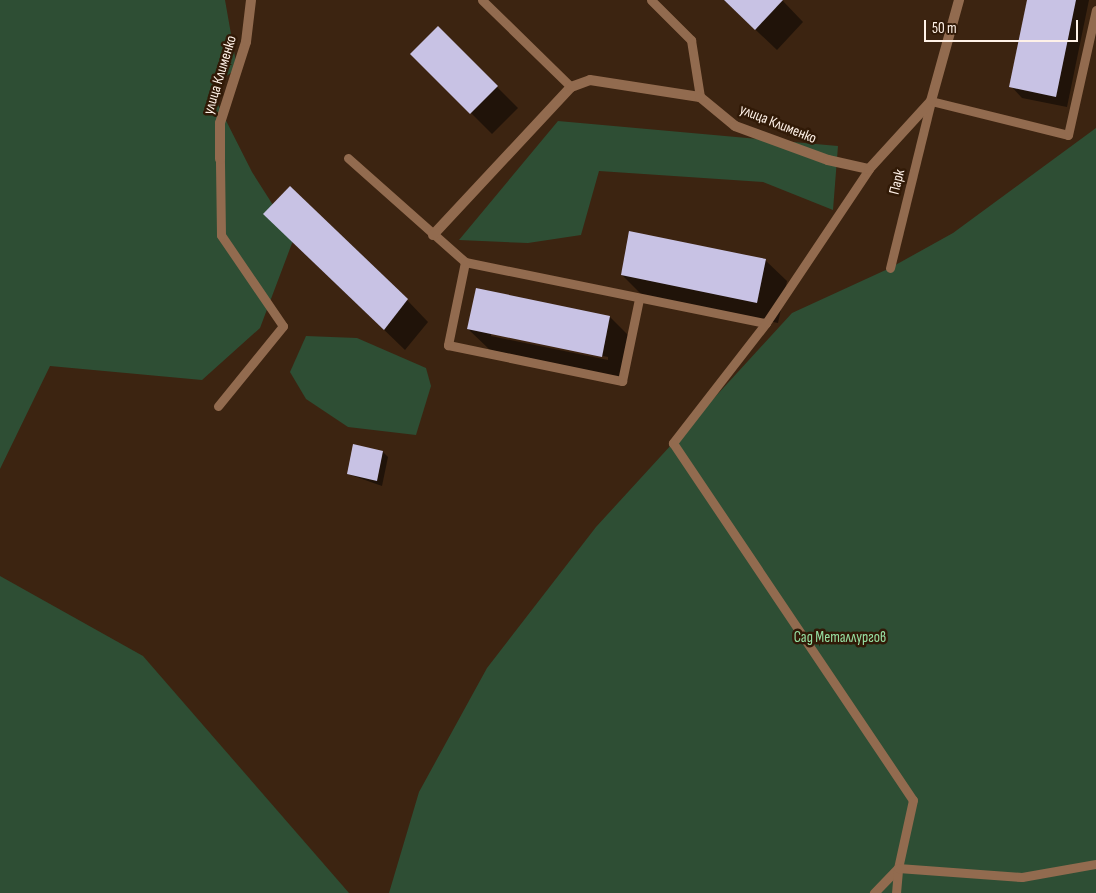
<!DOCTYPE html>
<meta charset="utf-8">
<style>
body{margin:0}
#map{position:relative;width:1096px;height:893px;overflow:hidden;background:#3c2411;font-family:"Sofia Sans Condensed",sans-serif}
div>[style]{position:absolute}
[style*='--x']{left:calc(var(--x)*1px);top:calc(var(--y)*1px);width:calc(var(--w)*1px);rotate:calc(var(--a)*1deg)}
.green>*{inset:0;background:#2e4e34}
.shadow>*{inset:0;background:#0007}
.building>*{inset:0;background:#c8c2e4}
.lane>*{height:9px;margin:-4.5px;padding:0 4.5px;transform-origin:4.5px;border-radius:4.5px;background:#926b4f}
.street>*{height:10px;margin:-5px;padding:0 5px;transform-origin:5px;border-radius:5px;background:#926b4f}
span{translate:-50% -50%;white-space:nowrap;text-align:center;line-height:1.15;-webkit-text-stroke:5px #311a07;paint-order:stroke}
.street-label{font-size:15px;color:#fff2e8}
.park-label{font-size:15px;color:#97e1a4}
.scale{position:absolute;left:924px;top:20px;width:154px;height:22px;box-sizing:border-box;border:2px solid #fff2e8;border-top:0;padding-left:6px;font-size:15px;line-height:18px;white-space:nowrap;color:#fff2e8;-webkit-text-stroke:4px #311a07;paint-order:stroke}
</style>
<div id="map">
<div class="green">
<div style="clip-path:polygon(0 0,225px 0,237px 68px,210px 89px,252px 172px,294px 238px,260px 328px,202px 380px,50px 366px,0 469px)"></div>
<div style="clip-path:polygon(558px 121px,838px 146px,833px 210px,763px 182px,599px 171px,581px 235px,528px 243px,459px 240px)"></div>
<div style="clip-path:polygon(1096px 128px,1096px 893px,389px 893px,419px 792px,487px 668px,596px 527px,792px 313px,890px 268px,953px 233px)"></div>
<div style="clip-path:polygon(306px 336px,357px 338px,426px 368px,431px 386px,416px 435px,348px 427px,306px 399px,290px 372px)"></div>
<div style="clip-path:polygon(0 576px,143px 656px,349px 893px,0 893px)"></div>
</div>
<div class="shadow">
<div style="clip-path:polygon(724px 0,782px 0,803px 22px,777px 50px)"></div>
<div style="clip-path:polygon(1028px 0,1089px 0,1067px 107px,1022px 98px,1011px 86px)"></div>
<div style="clip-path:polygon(438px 28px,518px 108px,492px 134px,412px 54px)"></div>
<div style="clip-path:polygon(286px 235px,407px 300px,428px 322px,405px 350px)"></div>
<div style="clip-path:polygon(765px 260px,787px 281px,778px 323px,643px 296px,622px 275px)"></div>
<div style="clip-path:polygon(evenodd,477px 289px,610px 317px,631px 338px,623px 378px,490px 350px,468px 329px,477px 289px,491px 333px,608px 357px,608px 360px,491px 336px,491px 333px)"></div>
<div style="clip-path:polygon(383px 452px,388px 457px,382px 486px,348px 474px)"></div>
</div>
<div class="building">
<div style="clip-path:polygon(724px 0,783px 0,755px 30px)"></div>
<div style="clip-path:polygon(1027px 0,1076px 0,1056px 97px,1009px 87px)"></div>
<div style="clip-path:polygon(438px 26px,498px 86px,470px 114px,410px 54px)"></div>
<div style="clip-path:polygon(290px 186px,408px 299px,384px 330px,263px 214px)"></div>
<div style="clip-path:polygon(629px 231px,766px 259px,757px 303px,621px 275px)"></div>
<div style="clip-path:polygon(476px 288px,610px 316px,602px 357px,467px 329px)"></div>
<div style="clip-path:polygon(353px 444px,383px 451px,377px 481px,347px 474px)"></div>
</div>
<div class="lane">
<div style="--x:482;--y:0;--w:124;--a:44.3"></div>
<div style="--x:651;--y:0;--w:57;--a:45"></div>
<div style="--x:691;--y:40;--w:58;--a:81"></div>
<div style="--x:348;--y:158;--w:157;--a:41.6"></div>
<div style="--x:465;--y:262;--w:307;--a:11.5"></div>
<div style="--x:869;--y:169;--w:185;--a:123.8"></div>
<div style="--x:766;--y:323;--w:152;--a:127.8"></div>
<div style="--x:673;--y:443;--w:430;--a:56.1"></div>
<div style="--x:913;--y:800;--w:70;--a:102.4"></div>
<div style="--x:898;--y:868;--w:35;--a:134"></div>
<div style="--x:465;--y:262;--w:85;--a:101.6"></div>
<div style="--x:448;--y:345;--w:178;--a:11.7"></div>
<div style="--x:622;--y:381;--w:84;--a:-78.3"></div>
<div style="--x:890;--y:268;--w:172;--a:-76.2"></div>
<div style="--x:931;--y:101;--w:141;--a:13.9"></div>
<div style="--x:1068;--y:135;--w:128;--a:-77.4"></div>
<div style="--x:218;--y:406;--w:103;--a:-50.9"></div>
<div style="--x:283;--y:326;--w:110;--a:-124.3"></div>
<div style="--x:221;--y:235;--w:76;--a:-90.8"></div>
<div style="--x:896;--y:893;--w:25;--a:-85"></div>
<div style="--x:898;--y:868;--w:124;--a:4.2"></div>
<div style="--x:1022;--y:877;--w:75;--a:-10"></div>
</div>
<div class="street">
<div style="--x:220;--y:159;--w:36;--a:-90"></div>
<div style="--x:220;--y:123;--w:85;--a:-72.2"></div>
<div style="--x:246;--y:42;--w:42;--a:-83.2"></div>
<div style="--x:433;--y:235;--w:202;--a:-47"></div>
<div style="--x:571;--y:87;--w:20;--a:-20"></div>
<div style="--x:590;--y:80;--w:111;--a:8.8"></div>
<div style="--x:700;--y:97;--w:45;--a:39.6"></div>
<div style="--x:735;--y:126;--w:99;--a:20.1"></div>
<div style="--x:828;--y:160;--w:42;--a:12.4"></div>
<div style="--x:869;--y:169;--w:92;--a:-47.6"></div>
<div style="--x:931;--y:101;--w:105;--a:-74.5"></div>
</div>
<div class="street-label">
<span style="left:220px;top:75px;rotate:-73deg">улица Клименко</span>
<span style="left:778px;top:124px;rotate:22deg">улица Клименко</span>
<span style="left:897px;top:182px;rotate:-76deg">Парк</span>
</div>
<div class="park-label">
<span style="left:840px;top:638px">Сад Металлургов</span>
</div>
<div class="scale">50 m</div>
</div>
